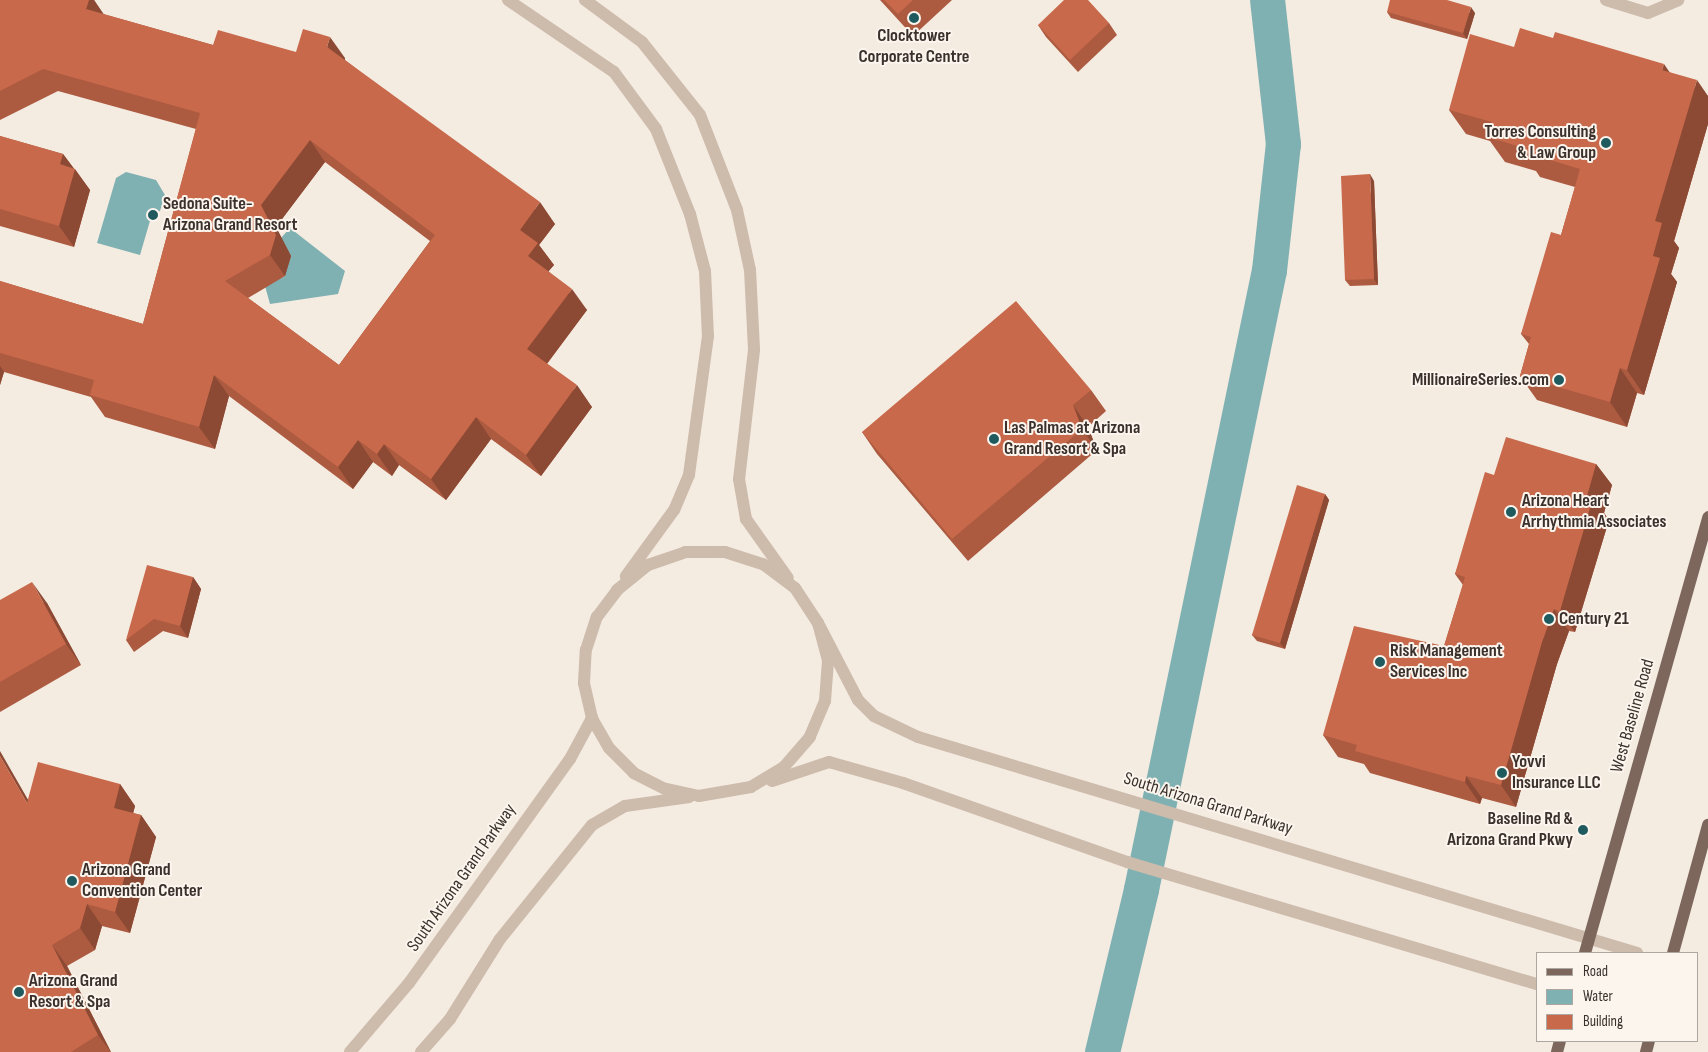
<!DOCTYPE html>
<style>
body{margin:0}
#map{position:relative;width:1708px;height:1052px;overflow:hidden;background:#f4ebe1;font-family:"Sofia Sans Condensed",sans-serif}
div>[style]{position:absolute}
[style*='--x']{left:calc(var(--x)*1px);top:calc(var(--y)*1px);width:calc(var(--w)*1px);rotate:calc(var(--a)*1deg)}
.water>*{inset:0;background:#7fb0b2}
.canal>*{height:35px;margin:-17.5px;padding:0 17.5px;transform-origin:17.5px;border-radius:17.5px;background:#7fb0b2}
.minor>*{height:12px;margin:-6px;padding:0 6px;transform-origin:6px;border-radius:6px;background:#cdbbac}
.major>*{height:12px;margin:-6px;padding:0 6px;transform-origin:6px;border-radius:6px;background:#7d675c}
.wall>*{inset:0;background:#ac5a40}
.shaded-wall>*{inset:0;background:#8c4a34}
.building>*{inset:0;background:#c8694b}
.dots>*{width:14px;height:14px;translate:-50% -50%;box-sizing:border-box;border:2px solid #fbf5ee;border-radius:50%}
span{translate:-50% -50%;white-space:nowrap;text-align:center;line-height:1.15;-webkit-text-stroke:4px #fbf5ee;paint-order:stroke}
.poi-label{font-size:18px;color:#3b302b;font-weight:700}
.right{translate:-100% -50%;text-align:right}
.left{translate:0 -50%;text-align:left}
.street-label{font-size:18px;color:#3b302b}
.legend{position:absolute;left:1536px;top:952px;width:162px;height:90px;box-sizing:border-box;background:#fbf5ee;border:1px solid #aea6a0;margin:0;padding:6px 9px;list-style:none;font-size:15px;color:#3b302b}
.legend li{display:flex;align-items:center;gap:10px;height:25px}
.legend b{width:25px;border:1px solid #aea6a0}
</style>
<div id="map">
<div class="water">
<div style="clip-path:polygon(126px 172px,156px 180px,165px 195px,160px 211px,152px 214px,140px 255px,97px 243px,116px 178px)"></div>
<div style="clip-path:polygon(290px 228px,345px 271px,338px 294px,270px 304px,265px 286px,285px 276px,280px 239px)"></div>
</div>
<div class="canal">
<div style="--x:1102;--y:1052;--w:168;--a:-76.5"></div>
<div style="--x:1141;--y:889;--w:632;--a:-78.32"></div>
<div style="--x:1269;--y:270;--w:127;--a:-83.7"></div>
<div style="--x:1283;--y:144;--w:145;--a:-96.3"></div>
</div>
<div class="minor">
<div style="--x:508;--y:0;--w:128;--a:34.2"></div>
<div style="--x:614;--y:72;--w:71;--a:53.6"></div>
<div style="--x:656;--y:129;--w:92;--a:68.2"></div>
<div style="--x:690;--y:214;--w:59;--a:75.3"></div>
<div style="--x:705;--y:271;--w:65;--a:87.4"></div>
<div style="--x:708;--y:336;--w:140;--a:97.8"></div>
<div style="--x:689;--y:475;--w:38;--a:113"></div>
<div style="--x:674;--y:510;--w:82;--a:126"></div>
<div style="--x:585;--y:0;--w:71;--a:36.4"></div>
<div style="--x:642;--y:42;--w:93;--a:51.5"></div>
<div style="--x:700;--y:115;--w:102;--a:68.7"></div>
<div style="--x:737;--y:210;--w:61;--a:77.8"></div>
<div style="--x:750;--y:270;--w:80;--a:87.1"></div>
<div style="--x:754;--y:350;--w:130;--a:96.6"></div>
<div style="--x:739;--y:479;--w:41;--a:80.1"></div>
<div style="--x:746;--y:519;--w:72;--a:54.6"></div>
<div style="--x:1606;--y:0;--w:44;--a:17.2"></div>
<div style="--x:1648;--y:13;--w:33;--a:-23"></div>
<div style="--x:818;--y:623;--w:39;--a:75"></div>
<div style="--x:828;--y:661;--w:40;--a:94.3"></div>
<div style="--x:825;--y:701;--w:39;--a:113"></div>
<div style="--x:810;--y:737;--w:40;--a:131"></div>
<div style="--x:784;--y:767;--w:39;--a:149"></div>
<div style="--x:751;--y:787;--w:53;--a:170.2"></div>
<div style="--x:699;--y:796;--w:35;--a:-168"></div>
<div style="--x:665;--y:789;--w:35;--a:-153"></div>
<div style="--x:634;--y:773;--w:35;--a:-135"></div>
<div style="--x:609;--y:748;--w:34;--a:-120"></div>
<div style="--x:592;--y:718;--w:36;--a:-103"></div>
<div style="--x:584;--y:683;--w:33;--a:-87"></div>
<div style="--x:586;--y:650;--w:35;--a:-72"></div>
<div style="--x:597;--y:617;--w:34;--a:-53"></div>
<div style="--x:617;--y:590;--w:40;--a:-39"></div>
<div style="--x:648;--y:565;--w:39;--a:-19"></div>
<div style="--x:685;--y:552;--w:40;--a:0"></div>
<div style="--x:725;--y:552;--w:40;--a:18"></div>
<div style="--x:763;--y:564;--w:40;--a:37"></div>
<div style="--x:795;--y:588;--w:42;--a:56.7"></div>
<div style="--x:818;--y:623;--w:87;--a:62.5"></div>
<div style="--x:858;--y:700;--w:23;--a:45"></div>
<div style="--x:874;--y:716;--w:49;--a:25.5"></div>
<div style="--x:918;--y:737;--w:751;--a:16.72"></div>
<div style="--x:772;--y:781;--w:60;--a:-18.4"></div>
<div style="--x:829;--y:762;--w:77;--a:15.8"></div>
<div style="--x:903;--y:783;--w:238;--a:19.4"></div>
<div style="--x:1127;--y:862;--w:428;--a:16.6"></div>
<div style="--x:350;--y:1052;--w:91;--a:-49.5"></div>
<div style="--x:409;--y:983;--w:276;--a:-54.3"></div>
<div style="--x:570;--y:759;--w:47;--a:-61.8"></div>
<div style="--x:421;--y:1052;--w:44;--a:-48.7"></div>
<div style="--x:450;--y:1019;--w:94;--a:-58"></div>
<div style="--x:500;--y:939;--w:146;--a:-51.1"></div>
<div style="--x:592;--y:825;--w:38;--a:-30"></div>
<div style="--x:625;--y:806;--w:65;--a:-8"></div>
</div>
<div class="major">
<div style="--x:1585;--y:953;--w:453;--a:-74.2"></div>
<div style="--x:1673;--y:953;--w:133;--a:-74.7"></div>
<div style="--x:1557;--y:1052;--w:11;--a:-75"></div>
<div style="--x:1646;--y:1052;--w:11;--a:-75"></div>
</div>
<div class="wall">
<div style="clip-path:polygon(evenodd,0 0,94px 0,103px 14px,213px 45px,296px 52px,345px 58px,345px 60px,555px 224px,539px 245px,554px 265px,548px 271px,587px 310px,547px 364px,592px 407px,541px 476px,491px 439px,446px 500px,399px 465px,392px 476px,373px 462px,353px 489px,229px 396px,215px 449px,105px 417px,91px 397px,4px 372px,0 385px,0 281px,143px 324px,196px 129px,58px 91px,0 120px,0 0,325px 162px,430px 241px,339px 365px,248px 298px,285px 276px,291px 256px,276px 227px,325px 162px)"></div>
<div style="clip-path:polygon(880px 0,952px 0,913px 36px)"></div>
<div style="clip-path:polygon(1387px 12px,1475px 13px,1467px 39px,1391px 18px)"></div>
<div style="clip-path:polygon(1109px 23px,1117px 35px,1078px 72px,1046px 37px,1038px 25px)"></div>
<div style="clip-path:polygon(1669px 72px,1708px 96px,1708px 124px,1674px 241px,1679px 248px,1671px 274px,1677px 282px,1644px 395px,1637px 393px,1627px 427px,1537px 400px,1520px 376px,1529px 344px,1521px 334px,1561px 235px,1575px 187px,1540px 177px,1536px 171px,1505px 162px,1490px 141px,1466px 134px,1449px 110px)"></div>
<div style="clip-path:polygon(0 136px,63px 154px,90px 190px,74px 247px,0 226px)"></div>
<div style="clip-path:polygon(1374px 181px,1378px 285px,1350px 286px,1345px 280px)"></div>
<div style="clip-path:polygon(1091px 390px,1106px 411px,1088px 427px,1097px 450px,968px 561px,877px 454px,862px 432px)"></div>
<div style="clip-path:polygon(1596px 464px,1612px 485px,1604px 513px,1609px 520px,1575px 632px,1569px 631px,1557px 664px,1516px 807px,1482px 798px,1480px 804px,1370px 773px,1364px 764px,1338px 757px,1323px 735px,1444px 646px,1463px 585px,1455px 574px,1494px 475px)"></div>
<div style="clip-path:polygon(1325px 494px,1329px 500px,1285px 649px,1257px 641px,1252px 635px)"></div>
<div style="clip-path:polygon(193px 577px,201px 589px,188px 638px,163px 631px,134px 652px,126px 640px)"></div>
<div style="clip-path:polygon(0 600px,47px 603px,81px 665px,0 712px)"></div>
<div style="clip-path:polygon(120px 784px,135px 806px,133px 813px,141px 815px,156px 837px,130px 933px,102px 926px,95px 950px,67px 966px,111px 1052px,0 1052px,28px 800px)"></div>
</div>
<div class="shaded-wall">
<div style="clip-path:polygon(89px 0,94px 0,105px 16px,86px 9px)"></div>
<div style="clip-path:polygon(1471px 7px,1475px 13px,1467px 39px,1463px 33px)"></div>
<div style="clip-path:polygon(330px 37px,345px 58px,342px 68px,327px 47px)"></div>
<div style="clip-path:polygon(1664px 64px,1681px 89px,1662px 70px)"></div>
<div style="clip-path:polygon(1697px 80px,1708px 96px,1708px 124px,1674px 241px,1679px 248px,1671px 274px,1677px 282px,1644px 395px,1627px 370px,1653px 256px,1655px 221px)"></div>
<div style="clip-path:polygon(310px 140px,325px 162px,276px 227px,291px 256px,285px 276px,270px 255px,261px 205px)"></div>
<div style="clip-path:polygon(63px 154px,75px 170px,75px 169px,90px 190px,74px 247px,59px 226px,60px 164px)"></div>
<div style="clip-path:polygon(1370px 174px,1374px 181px,1378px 285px,1374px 279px)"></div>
<div style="clip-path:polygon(540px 202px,555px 224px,539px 245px,554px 265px,543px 278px,528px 256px,520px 230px)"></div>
<div style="clip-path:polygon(572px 289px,587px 310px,542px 370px,527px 349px)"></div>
<div style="clip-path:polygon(0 366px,4px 372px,0 385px)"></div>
<div style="clip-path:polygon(1620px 368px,1637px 393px,1627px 427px,1610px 402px)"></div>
<div style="clip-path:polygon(214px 375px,229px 396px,215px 449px,199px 427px)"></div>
<div style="clip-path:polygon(577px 385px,592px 407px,541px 476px,526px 455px)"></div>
<div style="clip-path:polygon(1073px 405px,1088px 427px,1097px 450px,1082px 429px)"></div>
<div style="clip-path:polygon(476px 417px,491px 439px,446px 500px,431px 479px)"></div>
<div style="clip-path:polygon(358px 440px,373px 462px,353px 489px,338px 467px)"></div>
<div style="clip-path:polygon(384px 444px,399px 465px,392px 476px,377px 454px)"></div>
<div style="clip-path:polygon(1596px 464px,1612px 485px,1604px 513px,1609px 520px,1575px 632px,1560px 611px,1587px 496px)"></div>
<div style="clip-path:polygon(1325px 494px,1329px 500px,1285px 649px,1280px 643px)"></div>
<div style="clip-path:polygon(193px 577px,201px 589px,188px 638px,180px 626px)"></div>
<div style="clip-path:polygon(32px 582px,47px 603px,81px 665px,66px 644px)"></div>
<div style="clip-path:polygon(1554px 609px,1569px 631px,1557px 664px,1516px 807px,1501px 785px,1542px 642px)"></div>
<div style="clip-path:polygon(0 751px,42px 824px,27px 803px,0 756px)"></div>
<div style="clip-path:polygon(1466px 776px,1482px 798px,1480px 804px,1465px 782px)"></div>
<div style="clip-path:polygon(120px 784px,135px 806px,129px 830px,114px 808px)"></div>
<div style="clip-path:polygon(141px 815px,156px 837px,130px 933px,115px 912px)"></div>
<div style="clip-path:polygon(87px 904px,102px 926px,95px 950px,80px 928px)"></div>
<div style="clip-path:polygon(52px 945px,67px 966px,111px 1052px,98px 1035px)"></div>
</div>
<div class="building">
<div style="clip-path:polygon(evenodd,0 0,89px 0,86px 9px,213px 45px,218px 30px,296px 52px,303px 29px,330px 37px,327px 47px,540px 202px,520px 230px,538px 243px,528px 256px,572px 289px,527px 349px,577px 385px,526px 455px,476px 417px,431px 479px,384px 444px,377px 454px,358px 440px,338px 467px,214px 375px,199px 427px,90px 395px,94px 380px,0 353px,0 281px,143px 324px,200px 113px,43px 69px,0 91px,0 0,310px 140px,435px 235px,339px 365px,225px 281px,270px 255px,276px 235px,261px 205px,310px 140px)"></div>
<div style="clip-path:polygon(884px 0,913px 0,898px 14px)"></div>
<div style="clip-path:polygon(1064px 0,1088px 0,1109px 23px,1070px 60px,1038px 25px)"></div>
<div style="clip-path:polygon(1390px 0,1447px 0,1471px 7px,1463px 33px,1387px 12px)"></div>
<div style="clip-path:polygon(1520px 28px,1553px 38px,1555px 32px,1664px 64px,1662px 70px,1697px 80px,1655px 221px,1662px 223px,1653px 256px,1660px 258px,1627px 370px,1620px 368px,1610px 402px,1520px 376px,1531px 337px,1521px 334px,1551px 232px,1561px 235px,1580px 169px,1523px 152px,1524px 148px,1488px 137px,1492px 122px,1449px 110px,1470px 34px,1514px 47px)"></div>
<div style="clip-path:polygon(0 136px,63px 154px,60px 164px,75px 169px,59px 226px,0 209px)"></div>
<div style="clip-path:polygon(1370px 174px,1374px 279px,1345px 280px,1341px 176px)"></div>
<div style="clip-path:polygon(1016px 301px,1091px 390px,1073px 405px,1082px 429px,952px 539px,862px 432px)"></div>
<div style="clip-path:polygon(1506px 437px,1596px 464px,1587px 496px,1593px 498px,1560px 611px,1554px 609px,1542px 642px,1501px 785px,1466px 776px,1465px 782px,1355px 751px,1357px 745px,1323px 735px,1354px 626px,1444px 646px,1465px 577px,1455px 574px,1485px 472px,1494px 475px)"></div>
<div style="clip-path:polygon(1297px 485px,1325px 494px,1280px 643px,1252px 635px)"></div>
<div style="clip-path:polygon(147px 565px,193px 577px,180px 626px,154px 619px,126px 640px)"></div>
<div style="clip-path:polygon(32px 582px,66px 644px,0 682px,0 600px)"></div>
<div style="clip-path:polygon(0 756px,27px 803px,38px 762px,120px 784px,114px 808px,141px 815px,115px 912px,87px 904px,80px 928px,52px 945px,98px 1035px,71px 1052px,0 1052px)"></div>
</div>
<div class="dots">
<div style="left:914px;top:18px;background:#1f5a5e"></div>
<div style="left:1606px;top:143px;background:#1f5a5e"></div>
<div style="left:153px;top:215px;background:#1f5a5e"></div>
<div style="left:1559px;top:380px;background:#1f5a5e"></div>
<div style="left:994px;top:439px;background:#1f5a5e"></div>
<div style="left:1511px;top:512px;background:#1f5a5e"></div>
<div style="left:1549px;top:619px;background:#1f5a5e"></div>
<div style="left:1380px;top:662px;background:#1f5a5e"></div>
<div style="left:1502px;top:773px;background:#1f5a5e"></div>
<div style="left:1583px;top:830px;background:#1f5a5e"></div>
<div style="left:72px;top:881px;background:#1f5a5e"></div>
<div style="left:19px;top:992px;background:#1f5a5e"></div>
</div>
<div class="poi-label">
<span style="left:914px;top:47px">Clocktower<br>Corporate Centre</span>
<span class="right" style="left:1596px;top:143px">Torres Consulting<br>&amp; Law Group</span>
<span class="left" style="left:163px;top:215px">Sedona Suite-<br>Arizona Grand Resort</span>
<span class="right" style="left:1549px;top:380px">MillionaireSeries.com</span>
<span class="left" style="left:1004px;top:439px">Las Palmas at Arizona<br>Grand Resort &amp; Spa</span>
<span class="left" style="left:1522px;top:512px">Arizona Heart<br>Arrhythmia Associates</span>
<span class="left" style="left:1559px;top:619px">Century 21</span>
<span class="left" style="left:1390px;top:662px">Risk Management<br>Services Inc</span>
<span class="left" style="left:1512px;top:773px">Yovvi<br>Insurance LLC</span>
<span class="right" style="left:1573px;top:830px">Baseline Rd &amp;<br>Arizona Grand Pkwy</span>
<span class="left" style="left:82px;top:881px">Arizona Grand<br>Convention Center</span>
<span class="left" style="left:29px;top:992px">Arizona Grand<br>Resort &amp; Spa</span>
</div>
<div class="street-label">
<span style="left:1633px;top:716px;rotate:-74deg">West Baseline Road</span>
<span style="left:1208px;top:804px;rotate:17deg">South Arizona Grand Parkway</span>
<span style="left:462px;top:878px;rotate:-55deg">South Arizona Grand Parkway</span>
</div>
<ul class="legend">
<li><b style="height:6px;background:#7d675c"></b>Road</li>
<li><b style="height:14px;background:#7fb0b2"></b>Water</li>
<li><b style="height:14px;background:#c8694b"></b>Building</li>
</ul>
</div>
